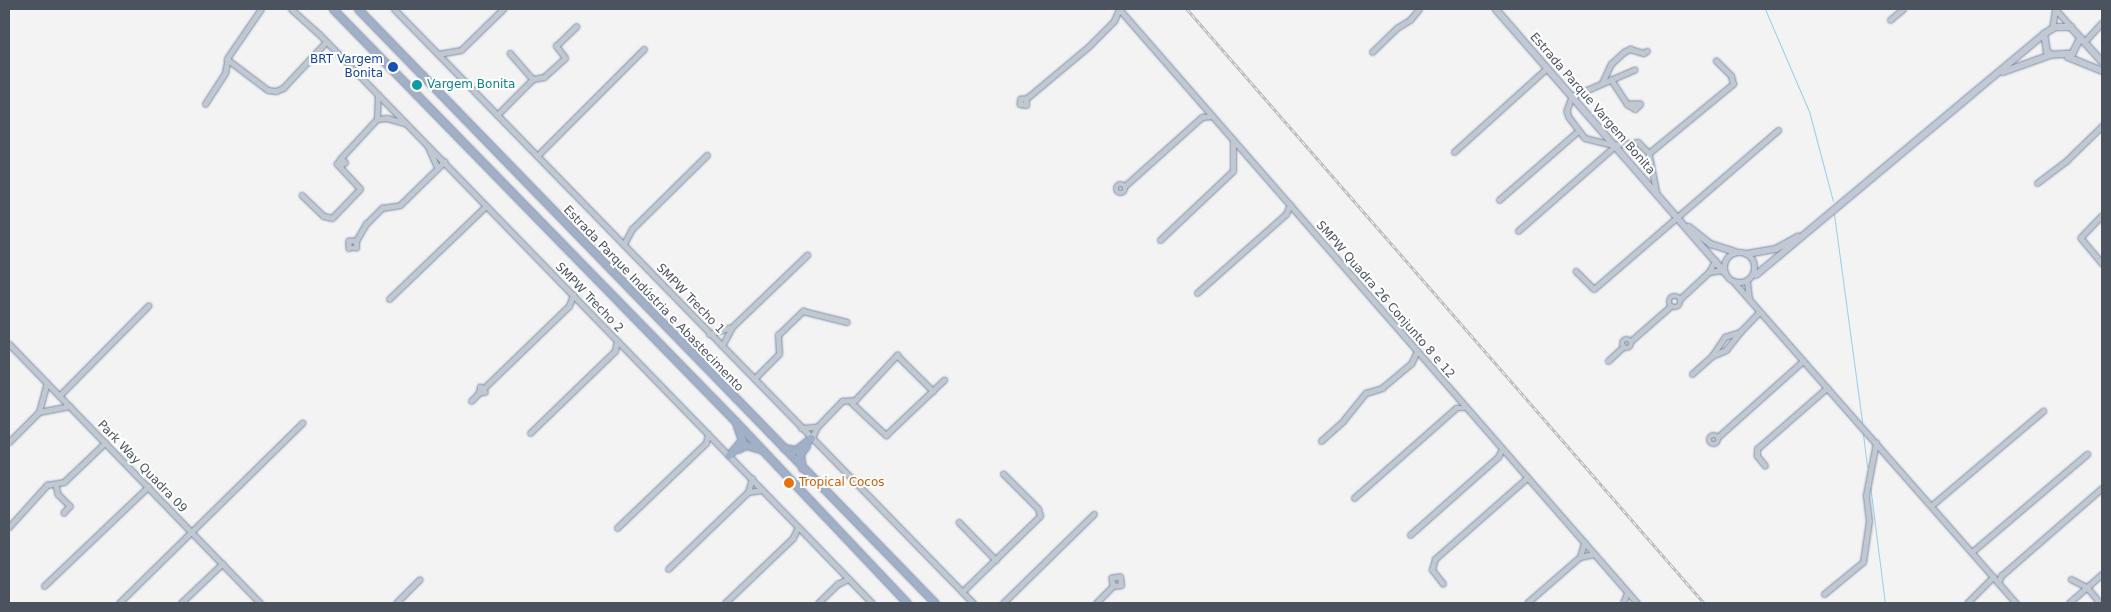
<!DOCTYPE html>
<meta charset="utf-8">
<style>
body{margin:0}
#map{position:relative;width:2111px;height:612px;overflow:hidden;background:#f4f3f3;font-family:"DejaVu Sans",sans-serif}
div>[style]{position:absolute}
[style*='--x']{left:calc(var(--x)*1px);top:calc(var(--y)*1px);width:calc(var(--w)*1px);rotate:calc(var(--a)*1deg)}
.stream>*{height:1px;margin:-0.5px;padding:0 0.5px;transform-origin:0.5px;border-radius:0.5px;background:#96cee7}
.roads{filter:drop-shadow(0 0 1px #798ba9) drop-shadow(0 0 1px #798ba9)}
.minor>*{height:4.5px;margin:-2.25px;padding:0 2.25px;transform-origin:2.25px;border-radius:2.25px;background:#c1c8d0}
.minor>.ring{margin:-2.25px;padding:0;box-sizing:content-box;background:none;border:4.5px solid #c1c8d0;border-radius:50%}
.tertiary>*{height:5px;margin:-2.5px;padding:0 2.5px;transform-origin:2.5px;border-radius:2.5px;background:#c1c8d0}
.secondary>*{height:5.5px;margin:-2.75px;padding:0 2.75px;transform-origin:2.75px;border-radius:2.75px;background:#c2c9d4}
.secondary>.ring{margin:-2.75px;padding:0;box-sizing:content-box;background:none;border:5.5px solid #c2c9d4;border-radius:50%}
.trunk>*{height:7px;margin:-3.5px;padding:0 3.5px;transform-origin:3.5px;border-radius:3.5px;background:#a1b0c6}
.rail>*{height:3px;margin-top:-1.5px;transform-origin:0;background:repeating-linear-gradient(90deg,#fff 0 4px,#b5b7bc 0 8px);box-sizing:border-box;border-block:1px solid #b5b7bc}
.dots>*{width:14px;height:14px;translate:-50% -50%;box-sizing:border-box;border:2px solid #fff;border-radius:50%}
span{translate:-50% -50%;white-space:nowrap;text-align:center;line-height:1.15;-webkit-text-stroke:4px #fff;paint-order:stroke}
.transit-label{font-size:12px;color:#164399}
.right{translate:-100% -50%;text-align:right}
.culture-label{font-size:12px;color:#0d838f}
.left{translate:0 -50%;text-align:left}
.street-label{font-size:12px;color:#4b535f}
.food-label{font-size:12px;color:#c56008}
.frame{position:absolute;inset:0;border:10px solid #4b535f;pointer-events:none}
</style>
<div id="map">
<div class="stream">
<div style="--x:1765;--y:9;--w:111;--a:66.7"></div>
<div style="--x:1809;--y:111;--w:93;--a:75.1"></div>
<div style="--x:1834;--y:214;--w:210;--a:82.3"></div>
<div style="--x:1863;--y:434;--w:33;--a:83"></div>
<div style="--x:1870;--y:485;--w:119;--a:82.8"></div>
</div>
<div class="roads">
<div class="minor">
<div style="--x:1890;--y:20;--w:17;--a:-40"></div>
<div style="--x:2084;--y:42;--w:26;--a:-47"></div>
<div style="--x:1372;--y:52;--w:35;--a:-44"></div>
<div style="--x:1397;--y:28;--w:15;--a:-32"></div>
<div style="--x:1410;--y:20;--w:14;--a:-51"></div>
<div style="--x:510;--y:53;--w:35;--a:49"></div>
<div style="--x:438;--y:54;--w:23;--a:-10"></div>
<div style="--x:461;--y:50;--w:59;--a:-44.3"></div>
<div style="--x:227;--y:59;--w:51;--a:37.1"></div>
<div style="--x:268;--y:90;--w:8;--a:7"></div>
<div style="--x:276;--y:91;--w:8;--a:-23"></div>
<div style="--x:283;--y:88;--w:63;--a:-46.9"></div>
<div style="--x:1635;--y:70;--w:69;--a:156.8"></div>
<div style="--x:1572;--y:97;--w:15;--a:110"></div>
<div style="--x:1567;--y:111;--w:6;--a:72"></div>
<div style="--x:1569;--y:117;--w:26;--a:53"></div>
<div style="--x:1585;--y:138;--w:29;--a:14"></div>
<div style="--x:1613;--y:145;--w:25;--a:-7"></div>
<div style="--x:1638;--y:142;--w:16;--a:45"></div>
<div style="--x:1649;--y:153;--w:109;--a:-39.4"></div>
<div style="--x:1733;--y:84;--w:8;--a:-104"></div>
<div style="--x:1731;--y:76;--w:21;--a:-135"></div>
<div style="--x:1611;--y:79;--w:30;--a:57"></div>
<div style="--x:1627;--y:104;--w:9;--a:32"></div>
<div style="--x:1635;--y:109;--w:7;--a:-45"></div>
<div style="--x:1640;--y:104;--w:13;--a:180"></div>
<div style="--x:1602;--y:83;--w:21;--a:-65"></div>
<div style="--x:1611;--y:64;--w:18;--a:-43"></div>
<div style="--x:1624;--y:52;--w:7;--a:-27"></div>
<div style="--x:1630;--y:49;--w:14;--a:17"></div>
<div style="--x:1643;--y:53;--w:4;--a:-27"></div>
<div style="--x:1026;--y:99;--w:5;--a:180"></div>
<div style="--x:1021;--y:99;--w:5;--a:101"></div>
<div style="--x:1020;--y:104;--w:6;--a:9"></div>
<div style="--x:1026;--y:105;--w:6;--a:-90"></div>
<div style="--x:1026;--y:99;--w:81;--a:-40"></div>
<div style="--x:1088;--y:47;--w:37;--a:-45"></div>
<div style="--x:1114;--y:21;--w:13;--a:-67"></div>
<div style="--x:205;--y:104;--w:37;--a:-57"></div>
<div style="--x:225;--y:73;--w:16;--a:-79"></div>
<div style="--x:228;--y:57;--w:58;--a:-55.5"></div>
<div style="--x:497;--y:115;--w:51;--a:-45"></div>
<div style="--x:533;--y:79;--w:11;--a:-10"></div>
<div style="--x:544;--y:77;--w:28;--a:-42"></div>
<div style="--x:565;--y:58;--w:15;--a:-127"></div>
<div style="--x:556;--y:46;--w:28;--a:-44"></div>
<div style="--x:377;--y:119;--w:24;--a:-88"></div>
<div style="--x:428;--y:146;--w:24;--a:66"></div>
<div style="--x:1454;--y:152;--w:125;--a:-42.1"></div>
<div style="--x:1649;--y:153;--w:42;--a:79"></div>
<div style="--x:537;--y:156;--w:151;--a:-45"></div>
<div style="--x:341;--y:158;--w:53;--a:-47.3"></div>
<div style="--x:377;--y:119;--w:10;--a:-6"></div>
<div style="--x:387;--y:118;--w:19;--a:16"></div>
<div style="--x:2037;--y:183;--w:38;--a:-37"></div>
<div style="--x:2067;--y:160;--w:49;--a:-44.2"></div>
<div class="ring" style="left:1116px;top:184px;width:5.5px;height:5.5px"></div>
<div style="--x:1125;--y:186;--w:103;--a:-41.9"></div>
<div style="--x:1202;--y:117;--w:10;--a:-6"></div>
<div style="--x:302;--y:195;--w:30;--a:44"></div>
<div style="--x:324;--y:216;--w:8;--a:14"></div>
<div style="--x:332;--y:218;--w:40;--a:-46"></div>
<div style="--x:360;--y:189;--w:34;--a:-133"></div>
<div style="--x:337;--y:164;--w:7;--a:-56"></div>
<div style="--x:341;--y:158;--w:6;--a:45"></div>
<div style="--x:345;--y:162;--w:6;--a:135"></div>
<div style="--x:1499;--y:200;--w:105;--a:-41.1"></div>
<div style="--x:2102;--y:216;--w:30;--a:134"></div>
<div style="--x:2081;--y:238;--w:33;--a:50"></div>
<div style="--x:1518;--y:231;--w:129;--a:-41.2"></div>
<div style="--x:1160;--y:240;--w:100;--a:-43.4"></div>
<div style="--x:1233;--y:171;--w:31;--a:-90"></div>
<div style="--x:356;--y:241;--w:7;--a:180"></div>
<div style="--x:349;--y:241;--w:7;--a:90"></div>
<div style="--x:349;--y:248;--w:7;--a:0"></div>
<div style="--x:356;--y:248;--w:7;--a:-90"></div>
<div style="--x:356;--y:241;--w:20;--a:-60"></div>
<div style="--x:366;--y:224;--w:23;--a:-45"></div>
<div style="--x:382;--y:208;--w:18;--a:-9"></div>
<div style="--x:400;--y:205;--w:62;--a:-44.3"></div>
<div style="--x:624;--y:244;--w:17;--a:-62"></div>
<div style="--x:632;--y:229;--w:105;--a:-44.6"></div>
<div style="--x:1576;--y:271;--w:25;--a:45"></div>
<div style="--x:1594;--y:289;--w:243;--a:-40.8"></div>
<div style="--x:1709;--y:272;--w:14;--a:-8"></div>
<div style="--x:1197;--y:293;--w:119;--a:-41.6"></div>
<div style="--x:1286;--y:214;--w:10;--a:-66"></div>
<div class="ring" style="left:1669.5px;top:296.5px;width:6.5px;height:6.5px"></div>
<div style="--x:389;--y:299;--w:134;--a:-43.8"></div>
<div style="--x:1680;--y:299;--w:40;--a:-43"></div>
<div style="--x:1709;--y:272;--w:13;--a:-61"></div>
<div style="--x:709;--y:334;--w:24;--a:-17"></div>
<div class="ring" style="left:1622px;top:339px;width:5.5px;height:5.5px"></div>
<div style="--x:1631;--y:341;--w:53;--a:-41.2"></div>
<div style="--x:722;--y:346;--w:21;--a:-62"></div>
<div style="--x:732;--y:327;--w:104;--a:-43.8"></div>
<div style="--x:1712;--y:356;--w:15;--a:-23"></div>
<div style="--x:1726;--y:350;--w:23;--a:-52"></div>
<div style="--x:1608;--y:361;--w:21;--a:-43"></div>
<div style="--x:1692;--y:374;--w:27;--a:-42"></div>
<div style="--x:1712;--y:356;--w:23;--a:-56"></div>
<div style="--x:1725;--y:337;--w:16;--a:-18"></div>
<div style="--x:1740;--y:332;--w:28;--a:-46"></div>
<div style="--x:754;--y:379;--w:35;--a:-45"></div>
<div style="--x:779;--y:354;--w:19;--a:-93"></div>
<div style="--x:778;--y:335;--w:35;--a:-44"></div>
<div style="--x:803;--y:311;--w:45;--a:14"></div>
<div style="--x:484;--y:388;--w:4;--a:76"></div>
<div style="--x:485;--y:392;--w:6;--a:171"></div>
<div style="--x:479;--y:393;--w:6;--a:-81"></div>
<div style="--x:480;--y:387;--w:4;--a:14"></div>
<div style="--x:484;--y:388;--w:118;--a:-44"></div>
<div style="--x:569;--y:306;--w:12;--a:-70"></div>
<div style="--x:59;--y:396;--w:127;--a:-45.3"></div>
<div style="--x:471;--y:401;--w:11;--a:-45"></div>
<div style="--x:852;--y:403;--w:47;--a:43.3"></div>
<div style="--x:886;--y:435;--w:80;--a:-43.5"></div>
<div style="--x:39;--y:412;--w:31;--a:-11"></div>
<div style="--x:801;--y:428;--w:16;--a:-4"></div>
<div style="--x:530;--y:433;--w:118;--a:-44"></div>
<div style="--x:615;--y:351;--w:10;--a:-79"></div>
<div class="ring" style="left:1709px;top:435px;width:5.5px;height:5.5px"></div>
<div style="--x:1718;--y:437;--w:114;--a:-41.8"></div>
<div style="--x:812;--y:438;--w:12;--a:-66"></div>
<div style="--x:817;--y:427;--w:36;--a:-46"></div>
<div style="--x:842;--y:401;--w:13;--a:-4"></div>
<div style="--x:855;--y:400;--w:62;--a:-47"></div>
<div style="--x:897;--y:355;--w:51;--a:45"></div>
<div style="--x:1321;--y:441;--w:30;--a:-42"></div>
<div style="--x:1343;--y:421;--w:36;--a:-51"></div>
<div style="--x:1366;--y:393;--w:17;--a:-17"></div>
<div style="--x:1382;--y:388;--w:38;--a:-40"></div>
<div style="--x:1411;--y:364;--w:14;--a:-65"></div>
<div style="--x:9;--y:442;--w:42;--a:-45"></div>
<div style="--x:39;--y:412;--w:30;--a:-75"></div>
<div style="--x:1765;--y:466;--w:13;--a:-129"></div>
<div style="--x:1757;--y:456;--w:7;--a:-90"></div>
<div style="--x:1757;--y:449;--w:93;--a:-41.1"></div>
<div style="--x:56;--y:484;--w:10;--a:79"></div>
<div style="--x:58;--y:494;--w:17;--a:45"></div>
<div style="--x:70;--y:506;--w:9;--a:131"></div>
<div style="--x:748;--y:492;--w:14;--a:-8"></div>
<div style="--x:1354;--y:498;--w:136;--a:-41.4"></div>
<div style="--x:1456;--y:408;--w:8;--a:0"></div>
<div style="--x:1931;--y:506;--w:147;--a:-40.3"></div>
<div style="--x:959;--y:522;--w:53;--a:45.8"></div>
<div style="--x:9;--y:527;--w:57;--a:-47.9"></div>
<div style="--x:47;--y:485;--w:17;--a:-10"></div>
<div style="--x:64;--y:482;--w:57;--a:-43.6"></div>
<div style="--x:617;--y:528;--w:123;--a:-43.7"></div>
<div style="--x:706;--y:443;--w:9;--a:-77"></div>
<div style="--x:1410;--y:535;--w:118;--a:-41.6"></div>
<div style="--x:1498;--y:457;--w:9;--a:-63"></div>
<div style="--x:1972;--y:552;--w:151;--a:-40.4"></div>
<div style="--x:1580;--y:557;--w:15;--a:-74"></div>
<div style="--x:668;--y:569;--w:111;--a:-43.9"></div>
<div style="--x:748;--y:492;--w:14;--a:-73"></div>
<div style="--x:2071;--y:579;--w:18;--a:27"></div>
<div style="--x:2087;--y:587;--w:17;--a:50"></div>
<div style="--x:1998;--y:583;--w:8;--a:-67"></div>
<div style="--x:2001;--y:576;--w:134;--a:-41.1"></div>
<div style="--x:1443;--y:584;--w:18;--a:-128"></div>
<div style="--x:1432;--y:570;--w:11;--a:-75"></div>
<div style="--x:1435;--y:559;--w:123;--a:-41.4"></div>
<div style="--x:44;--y:586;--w:144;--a:-43.6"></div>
<div style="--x:962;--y:592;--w:109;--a:-44.3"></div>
<div style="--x:1040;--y:516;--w:7;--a:-106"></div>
<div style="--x:1038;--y:509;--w:49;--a:-135"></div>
<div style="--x:1824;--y:594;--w:50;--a:-39.4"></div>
<div style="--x:1863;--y:562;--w:41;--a:-81.7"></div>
<div style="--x:1869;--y:521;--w:26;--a:-97"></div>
<div style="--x:1866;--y:495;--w:53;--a:-79.1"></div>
<div style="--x:119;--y:603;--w:257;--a:-44.5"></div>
<div style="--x:181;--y:603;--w:57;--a:-43.6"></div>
<div style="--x:396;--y:603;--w:33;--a:-45"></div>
<div style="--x:725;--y:603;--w:94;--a:-43.7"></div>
<div style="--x:793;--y:538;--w:12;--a:-66"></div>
<div style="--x:818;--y:603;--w:28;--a:-44"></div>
<div style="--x:838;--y:584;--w:11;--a:-27"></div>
<div style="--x:1003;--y:603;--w:127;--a:-44.4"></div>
<div style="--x:1096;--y:603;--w:24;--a:-45"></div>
<div style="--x:1113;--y:586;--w:8;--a:-7"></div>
<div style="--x:1121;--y:585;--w:8;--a:-97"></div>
<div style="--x:1120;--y:577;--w:8;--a:173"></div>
<div style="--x:1112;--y:578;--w:8;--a:83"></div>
<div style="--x:1527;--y:603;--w:70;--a:-41"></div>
<div style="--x:1580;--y:557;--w:14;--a:-12"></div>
<div style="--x:1623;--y:603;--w:11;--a:-68"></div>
<div style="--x:1967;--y:603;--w:37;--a:-45"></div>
<div style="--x:2069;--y:603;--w:44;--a:-41.3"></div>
</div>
<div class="tertiary">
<div style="--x:291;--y:9;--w:38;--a:42"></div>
<div style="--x:319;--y:34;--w:793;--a:45.82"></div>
<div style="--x:394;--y:9;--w:830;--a:45.73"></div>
<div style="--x:1119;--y:9;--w:788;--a:48.91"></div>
<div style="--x:2055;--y:9;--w:24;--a:48"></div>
<div style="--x:2052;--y:29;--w:20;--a:-81"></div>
<div style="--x:1733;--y:281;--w:429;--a:48.7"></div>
<div style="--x:1747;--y:282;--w:17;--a:83"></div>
<div style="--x:9;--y:344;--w:361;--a:45.9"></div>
</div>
<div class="secondary">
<div style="--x:1496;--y:9;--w:349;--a:49"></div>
<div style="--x:2055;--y:27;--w:16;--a:0"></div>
<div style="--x:2071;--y:27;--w:15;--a:48"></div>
<div style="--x:2081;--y:38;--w:18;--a:117"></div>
<div style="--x:2073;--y:54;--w:22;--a:177"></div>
<div style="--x:2051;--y:55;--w:5;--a:-143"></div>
<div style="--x:2047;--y:52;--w:18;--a:-99"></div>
<div style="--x:2044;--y:34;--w:13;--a:-32"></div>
<div style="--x:2081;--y:38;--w:31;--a:48"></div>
<div style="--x:2068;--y:57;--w:37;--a:22"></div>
<div style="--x:2003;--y:72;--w:51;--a:-19.5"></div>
<div style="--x:1689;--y:227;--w:28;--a:38"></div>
<div style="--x:1711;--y:244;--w:25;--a:18"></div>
<div class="ring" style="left:1725px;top:253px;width:24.5px;height:24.5px"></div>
<div style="--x:1747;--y:254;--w:29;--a:-10"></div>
<div style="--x:1776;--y:249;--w:25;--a:-29"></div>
<div style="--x:1756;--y:275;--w:376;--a:-39.9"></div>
</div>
<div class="trunk">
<div style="--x:333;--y:9;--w:576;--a:45.7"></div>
<div style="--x:735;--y:421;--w:250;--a:46.6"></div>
<div style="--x:358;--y:9;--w:828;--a:45.83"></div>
<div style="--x:784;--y:448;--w:12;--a:9"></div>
<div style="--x:796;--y:450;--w:19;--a:-39"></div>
<div style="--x:738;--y:449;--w:9;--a:-27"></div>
<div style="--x:746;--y:445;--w:15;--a:16"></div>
<div style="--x:729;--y:455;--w:20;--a:-49"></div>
<div style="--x:742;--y:440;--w:15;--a:-110"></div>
<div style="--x:802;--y:468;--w:14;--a:-98"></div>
<div style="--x:800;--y:454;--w:10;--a:-53"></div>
</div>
</div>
<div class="rail">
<div style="--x:1187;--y:9;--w:787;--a:48.96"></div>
</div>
<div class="dots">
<div style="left:393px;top:67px;background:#1a4fb4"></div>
<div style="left:417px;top:85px;background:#0f9aa8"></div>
<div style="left:789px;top:483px;background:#e8710a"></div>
</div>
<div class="transit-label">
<span class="right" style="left:383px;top:67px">BRT Vargem<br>Bonita</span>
</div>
<div class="culture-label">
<span class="left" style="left:427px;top:85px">Vargem Bonita</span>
</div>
<div class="street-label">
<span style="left:1592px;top:104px;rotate:49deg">Estrada Parque Vargem Bonita</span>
<span style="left:589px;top:298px;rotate:46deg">SMPW Trecho 2</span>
<span style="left:653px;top:299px;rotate:46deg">Estrada Parque Indústria e Abastecimento</span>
<span style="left:690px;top:299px;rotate:46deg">SMPW Trecho 1</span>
<span style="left:1385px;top:300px;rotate:49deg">SMPW Quadra 26 Conjunto 8 e 12</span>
<span style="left:142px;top:467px;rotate:46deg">Park Way Quadra 09</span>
</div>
<div class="food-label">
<span class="left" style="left:799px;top:483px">Tropical Cocos</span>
</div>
<div class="frame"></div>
</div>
